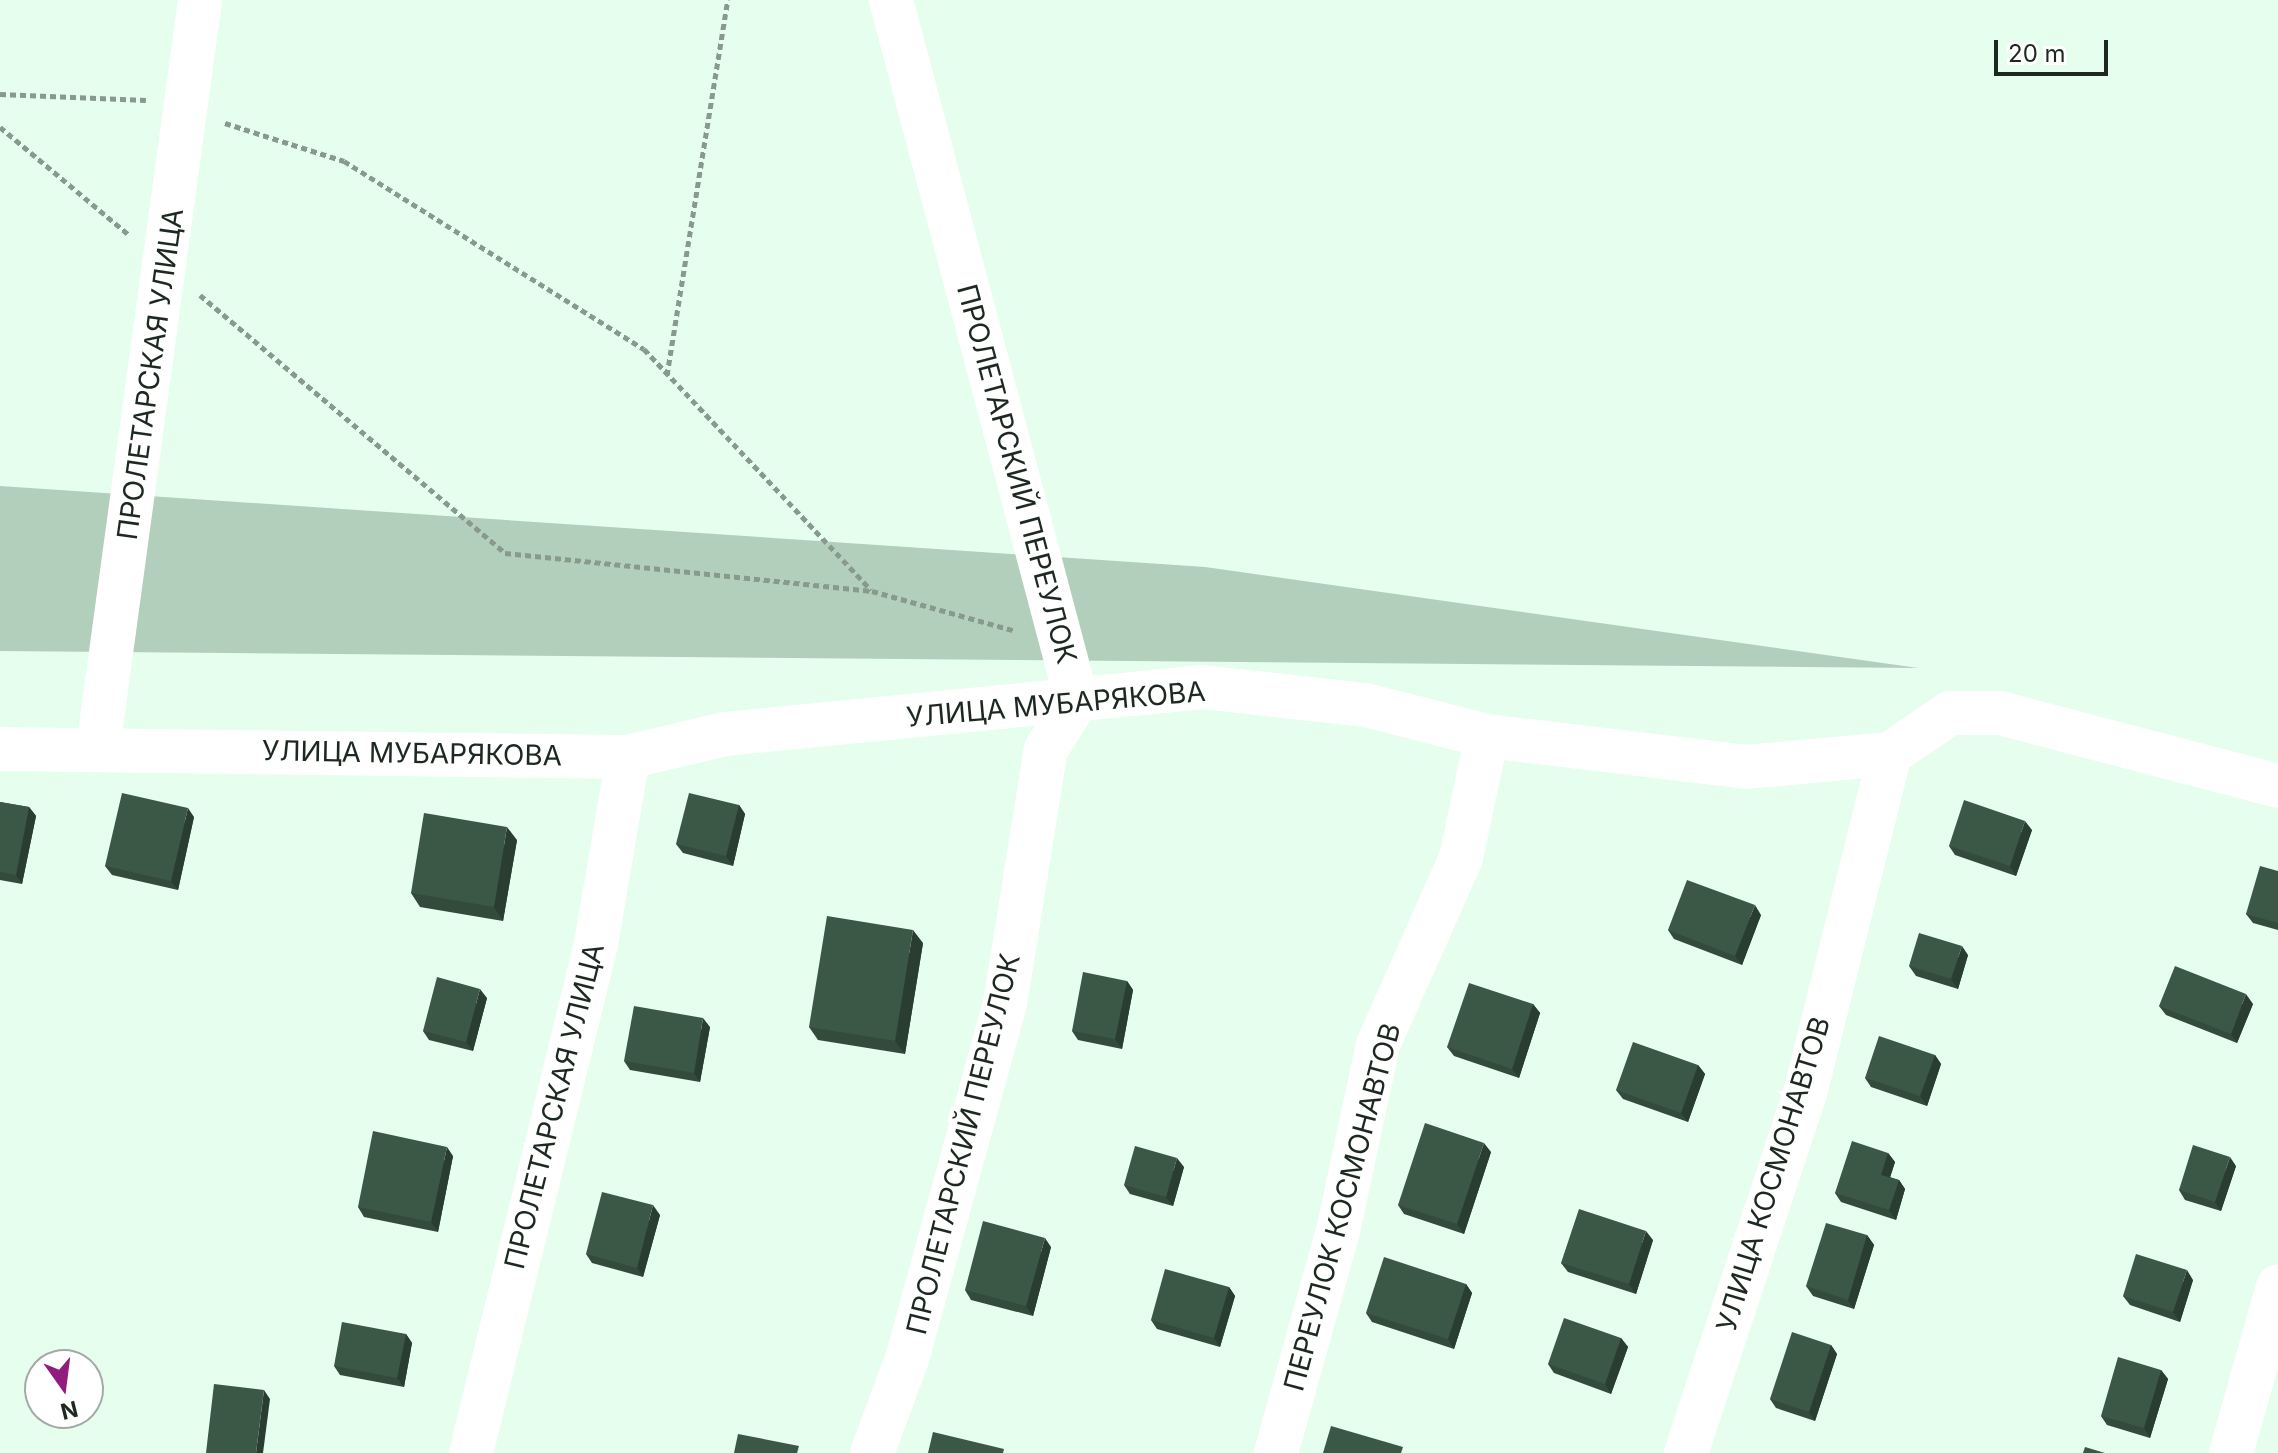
<!DOCTYPE html>
<meta charset="utf-8">
<style>
body{margin:0}
#map{position:relative;width:2278px;height:1453px;overflow:hidden;background:#e5feed;font-family:Inter,sans-serif}
div>[style]{position:absolute}
[style*='--x']{left:calc(var(--x)*1px);top:calc(var(--y)*1px);width:calc(var(--w)*1px);rotate:calc(var(--a)*1deg)}
.green>*{inset:0;background:#b1cfbb}
.path>*{height:5px;margin-top:-2.5px;transform-origin:0;background:repeating-linear-gradient(90deg,#879a8d 0 6px,transparent 0 10px)}
.minor>*{height:44px;margin:-22px;padding:0 22px;transform-origin:22px;border-radius:22px;background:#fff}
.wall>*{inset:0;background:#334b3b}
.shaded-wall>*{inset:0;background:#293d30}
.building>*{inset:0;background:#3b5745}
span{translate:-50% -50%;white-space:nowrap;text-align:center;line-height:1.15;-webkit-text-stroke:8px #fff;paint-order:stroke}
.street-label{font-size:28px;color:#1c2820}
.north{position:absolute;left:24px;top:1349px;width:80px;height:80px;box-sizing:border-box;background:#fff;border:2px solid #a4a9a6;border-radius:50%;rotate:166deg;font-size:22px;font-weight:700;line-height:32px;text-align:center;color:#1c2820}
.north::after{content:'';display:block;margin:auto;width:28px;height:36px;background:#901d7d;clip-path:polygon(50% 0,100% 100%,50% 72%,0 100%)}
.scale{position:absolute;left:1994px;top:40px;width:114px;height:36px;box-sizing:border-box;border:4px solid #1c2820;border-top:0;padding-left:10px;font-size:24px;line-height:28px;white-space:nowrap;color:#1c2820;-webkit-text-stroke:6px #fff;paint-order:stroke}
</style>
<div id="map">
<div class="green">
<div style="clip-path:polygon(0 486px,1205px 567px,1918px 668px,0 651px)"></div>
</div>
<div class="path">
<div style="--x:0;--y:94;--w:146;--a:2.4"></div>
<div style="--x:225;--y:123;--w:125;--a:17.7"></div>
<div style="--x:344;--y:161;--w:354;--a:32.1"></div>
<div style="--x:644;--y:349;--w:331;--a:46.7"></div>
<div style="--x:0;--y:127;--w:167;--a:39.9"></div>
<div style="--x:200;--y:295;--w:399;--a:40.2"></div>
<div style="--x:505;--y:553;--w:369;--a:5.9"></div>
<div style="--x:872;--y:591;--w:149;--a:15.5"></div>
<div style="--x:667;--y:375;--w:380;--a:-80.8"></div>
</div>
<div class="minor">
<div style="--x:98;--y:748;--w:755;--a:-82.23"></div>
<div style="--x:0;--y:749;--w:628;--a:0.73"></div>
<div style="--x:628;--y:757;--w:100;--a:-13.3"></div>
<div style="--x:725;--y:734;--w:479;--a:-5.6"></div>
<div style="--x:1202;--y:687;--w:165;--a:6.3"></div>
<div style="--x:1366;--y:705;--w:125;--a:14.4"></div>
<div style="--x:1487;--y:736;--w:261;--a:6.8"></div>
<div style="--x:1746;--y:767;--w:145;--a:-5.2"></div>
<div style="--x:1890;--y:754;--w:73;--a:-34.3"></div>
<div style="--x:1950;--y:713;--w:50;--a:0"></div>
<div style="--x:2000;--y:713;--w:287;--a:14.7"></div>
<div style="--x:471;--y:1453;--w:524;--a:-76.2"></div>
<div style="--x:596;--y:944;--w:190;--a:-80.3"></div>
<div style="--x:872;--y:1453;--w:100;--a:-69.6"></div>
<div style="--x:907;--y:1359;--w:368;--a:-74.6"></div>
<div style="--x:1005;--y:1004;--w:258;--a:-80.9"></div>
<div style="--x:1046;--y:749;--w:57;--a:-57.1"></div>
<div style="--x:1077;--y:701;--w:725;--a:-104.86"></div>
<div style="--x:1276;--y:1453;--w:230;--a:-74.4"></div>
<div style="--x:1338;--y:1231;--w:190;--a:-77.9"></div>
<div style="--x:1378;--y:1045;--w:205;--a:-66.1"></div>
<div style="--x:1461;--y:858;--w:125;--a:-78"></div>
<div style="--x:1686;--y:1453;--w:378;--a:-71.7"></div>
<div style="--x:1805;--y:1094;--w:350;--a:-76"></div>
<div style="--x:2231;--y:1453;--w:173;--a:-74.2"></div>
</div>
<div class="wall">
<div style="clip-path:polygon(0 802px,29px 807px,36px 816px,22px 884px,0 880px)"></div>
<div style="clip-path:polygon(739px 805px,745px 814px,733px 866px,683px 853px,676px 844px)"></div>
<div style="clip-path:polygon(194px 817px,178px 890px,112px 875px,105px 866px)"></div>
<div style="clip-path:polygon(2032px 830px,2016px 876px,1955px 855px,1949px 846px)"></div>
<div style="clip-path:polygon(517px 840px,503px 921px,420px 907px,411px 893px)"></div>
<div style="clip-path:polygon(2278px 871px,2278px 930px,2253px 923px,2246px 914px)"></div>
<div style="clip-path:polygon(1761px 915px,1742px 965px,1674px 939px,1668px 930px)"></div>
<div style="clip-path:polygon(923px 943px,905px 1054px,818px 1040px,809px 1027px)"></div>
<div style="clip-path:polygon(1968px 955px,1958px 989px,1916px 976px,1909px 966px)"></div>
<div style="clip-path:polygon(1127px 981px,1133px 990px,1122px 1049px,1078px 1040px,1072px 1031px)"></div>
<div style="clip-path:polygon(487px 998px,473px 1051px,429px 1040px,423px 1031px)"></div>
<div style="clip-path:polygon(1533px 1004px,1540px 1013px,1519px 1078px,1454px 1056px,1447px 1047px)"></div>
<div style="clip-path:polygon(2253px 1004px,2237px 1043px,2166px 1015px,2159px 1006px)"></div>
<div style="clip-path:polygon(710px 1027px,700px 1082px,630px 1070px,624px 1061px)"></div>
<div style="clip-path:polygon(1935px 1055px,1941px 1064px,1927px 1106px,1871px 1087px,1865px 1078px)"></div>
<div style="clip-path:polygon(1698px 1065px,1705px 1074px,1688px 1122px,1623px 1099px,1616px 1090px)"></div>
<div style="clip-path:polygon(1491px 1152px,1464px 1234px,1404px 1214px,1398px 1205px)"></div>
<div style="clip-path:polygon(1888px 1153px,1895px 1162px,1890px 1177px,1899px 1180px,1905px 1189px,1896px 1220px,1841px 1202px,1835px 1193px)"></div>
<div style="clip-path:polygon(453px 1156px,438px 1232px,364px 1217px,358px 1207px)"></div>
<div style="clip-path:polygon(2236px 1166px,2221px 1211px,2185px 1200px,2179px 1190px)"></div>
<div style="clip-path:polygon(1184px 1167px,1173px 1206px,1130px 1194px,1124px 1185px)"></div>
<div style="clip-path:polygon(660px 1215px,643px 1277px,592px 1263px,586px 1254px)"></div>
<div style="clip-path:polygon(1867px 1235px,1874px 1245px,1854px 1309px,1813px 1296px,1806px 1286px)"></div>
<div style="clip-path:polygon(1653px 1240px,1636px 1294px,1568px 1272px,1561px 1263px)"></div>
<div style="clip-path:polygon(1051px 1247px,1033px 1316px,971px 1300px,965px 1290px)"></div>
<div style="clip-path:polygon(2193px 1280px,2180px 1322px,2130px 1305px,2123px 1296px)"></div>
<div style="clip-path:polygon(1466px 1284px,1472px 1293px,1454px 1349px,1372px 1322px,1366px 1313px)"></div>
<div style="clip-path:polygon(1229px 1287px,1235px 1296px,1220px 1347px,1157px 1329px,1151px 1320px)"></div>
<div style="clip-path:polygon(406px 1334px,412px 1343px,404px 1387px,340px 1375px,334px 1366px)"></div>
<div style="clip-path:polygon(1621px 1338px,1628px 1347px,1611px 1394px,1554px 1373px,1548px 1364px)"></div>
<div style="clip-path:polygon(1831px 1345px,1837px 1354px,1815px 1421px,1776px 1408px,1770px 1399px)"></div>
<div style="clip-path:polygon(2161px 1370px,2168px 1379px,2150px 1438px,2107px 1425px,2101px 1416px)"></div>
</div>
<div class="shaded-wall">
<div style="clip-path:polygon(739px 805px,745px 814px,733px 866px,726px 856px)"></div>
<div style="clip-path:polygon(29px 807px,36px 816px,22px 884px,16px 875px)"></div>
<div style="clip-path:polygon(188px 808px,194px 817px,178px 890px,171px 881px)"></div>
<div style="clip-path:polygon(2025px 821px,2032px 830px,2016px 876px,2010px 866px)"></div>
<div style="clip-path:polygon(507px 827px,517px 840px,503px 921px,494px 907px)"></div>
<div style="clip-path:polygon(1755px 905px,1761px 915px,1742px 965px,1735px 956px)"></div>
<div style="clip-path:polygon(913px 930px,923px 943px,905px 1054px,895px 1041px)"></div>
<div style="clip-path:polygon(1962px 946px,1968px 955px,1958px 989px,1951px 979px)"></div>
<div style="clip-path:polygon(1127px 981px,1133px 990px,1122px 1049px,1115px 1039px)"></div>
<div style="clip-path:polygon(480px 989px,487px 998px,473px 1051px,466px 1042px)"></div>
<div style="clip-path:polygon(2246px 994px,2253px 1004px,2237px 1043px,2231px 1034px)"></div>
<div style="clip-path:polygon(1533px 1004px,1540px 1013px,1519px 1078px,1512px 1069px)"></div>
<div style="clip-path:polygon(703px 1018px,710px 1027px,700px 1082px,694px 1073px)"></div>
<div style="clip-path:polygon(1935px 1055px,1941px 1064px,1927px 1106px,1920px 1096px)"></div>
<div style="clip-path:polygon(1698px 1065px,1705px 1074px,1688px 1122px,1681px 1113px)"></div>
<div style="clip-path:polygon(1484px 1143px,1491px 1152px,1464px 1234px,1457px 1224px)"></div>
<div style="clip-path:polygon(447px 1147px,453px 1156px,438px 1232px,431px 1222px)"></div>
<div style="clip-path:polygon(1888px 1153px,1895px 1162px,1888px 1184px,1881px 1175px)"></div>
<div style="clip-path:polygon(2230px 1157px,2236px 1166px,2221px 1211px,2215px 1202px)"></div>
<div style="clip-path:polygon(1177px 1158px,1184px 1167px,1173px 1206px,1166px 1197px)"></div>
<div style="clip-path:polygon(1899px 1180px,1905px 1189px,1896px 1220px,1889px 1210px)"></div>
<div style="clip-path:polygon(653px 1205px,660px 1215px,643px 1277px,637px 1268px)"></div>
<div style="clip-path:polygon(1646px 1231px,1653px 1240px,1636px 1294px,1629px 1284px)"></div>
<div style="clip-path:polygon(1867px 1235px,1874px 1245px,1854px 1309px,1848px 1300px)"></div>
<div style="clip-path:polygon(1045px 1238px,1051px 1247px,1033px 1316px,1026px 1306px)"></div>
<div style="clip-path:polygon(2187px 1270px,2193px 1280px,2180px 1322px,2173px 1312px)"></div>
<div style="clip-path:polygon(1466px 1284px,1472px 1293px,1454px 1349px,1448px 1339px)"></div>
<div style="clip-path:polygon(1229px 1287px,1235px 1296px,1220px 1347px,1214px 1338px)"></div>
<div style="clip-path:polygon(406px 1334px,412px 1343px,404px 1387px,397px 1378px)"></div>
<div style="clip-path:polygon(1621px 1338px,1628px 1347px,1611px 1394px,1605px 1384px)"></div>
<div style="clip-path:polygon(1831px 1345px,1837px 1354px,1815px 1421px,1809px 1412px)"></div>
<div style="clip-path:polygon(2161px 1370px,2168px 1379px,2150px 1438px,2144px 1428px)"></div>
<div style="clip-path:polygon(264px 1390px,270px 1399px,263px 1453px,256px 1453px)"></div>
</div>
<div class="building">
<div style="clip-path:polygon(122px 793px,188px 808px,171px 881px,105px 866px)"></div>
<div style="clip-path:polygon(689px 793px,739px 805px,726px 856px,676px 844px)"></div>
<div style="clip-path:polygon(1964px 800px,2025px 821px,2010px 866px,1949px 846px)"></div>
<div style="clip-path:polygon(0 802px,29px 807px,16px 875px,0 872px)"></div>
<div style="clip-path:polygon(424px 813px,507px 827px,494px 907px,411px 893px)"></div>
<div style="clip-path:polygon(2260px 866px,2278px 871px,2278px 923px,2246px 914px)"></div>
<div style="clip-path:polygon(1687px 880px,1755px 905px,1735px 956px,1668px 930px)"></div>
<div style="clip-path:polygon(827px 916px,913px 930px,895px 1041px,809px 1027px)"></div>
<div style="clip-path:polygon(1919px 933px,1962px 946px,1951px 979px,1909px 966px)"></div>
<div style="clip-path:polygon(2175px 966px,2246px 994px,2231px 1034px,2159px 1006px)"></div>
<div style="clip-path:polygon(1083px 972px,1127px 981px,1115px 1039px,1072px 1031px)"></div>
<div style="clip-path:polygon(437px 977px,480px 989px,466px 1042px,423px 1031px)"></div>
<div style="clip-path:polygon(1469px 983px,1533px 1004px,1512px 1069px,1447px 1047px)"></div>
<div style="clip-path:polygon(634px 1006px,703px 1018px,694px 1073px,624px 1061px)"></div>
<div style="clip-path:polygon(1879px 1036px,1935px 1055px,1920px 1096px,1865px 1078px)"></div>
<div style="clip-path:polygon(1633px 1042px,1698px 1065px,1681px 1113px,1616px 1090px)"></div>
<div style="clip-path:polygon(1425px 1123px,1484px 1143px,1457px 1224px,1398px 1205px)"></div>
<div style="clip-path:polygon(373px 1131px,447px 1147px,431px 1222px,358px 1207px)"></div>
<div style="clip-path:polygon(1852px 1141px,1888px 1153px,1881px 1175px,1899px 1180px,1889px 1210px,1835px 1193px)"></div>
<div style="clip-path:polygon(2193px 1145px,2230px 1157px,2215px 1202px,2179px 1190px)"></div>
<div style="clip-path:polygon(1135px 1146px,1177px 1158px,1166px 1197px,1124px 1185px)"></div>
<div style="clip-path:polygon(602px 1192px,653px 1205px,637px 1268px,586px 1254px)"></div>
<div style="clip-path:polygon(1579px 1209px,1646px 1231px,1629px 1284px,1561px 1263px)"></div>
<div style="clip-path:polygon(983px 1221px,1045px 1238px,1026px 1306px,965px 1290px)"></div>
<div style="clip-path:polygon(1826px 1223px,1867px 1235px,1848px 1300px,1806px 1286px)"></div>
<div style="clip-path:polygon(2136px 1254px,2187px 1270px,2173px 1312px,2123px 1296px)"></div>
<div style="clip-path:polygon(1384px 1257px,1466px 1284px,1448px 1339px,1366px 1313px)"></div>
<div style="clip-path:polygon(1165px 1269px,1229px 1287px,1214px 1338px,1151px 1320px)"></div>
<div style="clip-path:polygon(1564px 1318px,1621px 1338px,1605px 1384px,1548px 1364px)"></div>
<div style="clip-path:polygon(342px 1322px,406px 1334px,397px 1378px,334px 1366px)"></div>
<div style="clip-path:polygon(1792px 1332px,1831px 1345px,1809px 1412px,1770px 1399px)"></div>
<div style="clip-path:polygon(2118px 1357px,2161px 1370px,2144px 1428px,2101px 1416px)"></div>
<div style="clip-path:polygon(214px 1384px,264px 1390px,256px 1453px,206px 1453px)"></div>
<div style="clip-path:polygon(1331px 1426px,1403px 1447px,1401px 1453px,1323px 1453px)"></div>
<div style="clip-path:polygon(933px 1432px,1004px 1449px,1003px 1453px,928px 1453px)"></div>
<div style="clip-path:polygon(738px 1434px,799px 1446px,797px 1453px,734px 1453px)"></div>
<div style="clip-path:polygon(2085px 1447px,2105px 1453px,2083px 1453px)"></div>
</div>
<div class="street-label">
<span style="left:150px;top:374px;rotate:-82deg">ПРОЛЕТАРСКАЯ УЛИЦА</span>
<span style="left:1017px;top:474px;rotate:75deg">ПРОЛЕТАРСКИЙ ПЕРЕУЛОК</span>
<span style="left:1056px;top:704px;rotate:-5deg">УЛИЦА МУБАРЯКОВА</span>
<span style="left:412px;top:753px;rotate:1deg">УЛИЦА МУБАРЯКОВА</span>
<span style="left:554px;top:1106px;rotate:-76deg">ПРОЛЕТАРСКАЯ УЛИЦА</span>
<span style="left:963px;top:1144px;rotate:-76deg">ПРОЛЕТАРСКИЙ ПЕРЕУЛОК</span>
<span style="left:1773px;top:1174px;rotate:-73deg">УЛИЦА КОСМОНАВТОВ</span>
<span style="left:1342px;top:1207px;rotate:-75deg">ПЕРЕУЛОК КОСМОНАВТОВ</span>
</div>
<div class="north">N</div>
<div class="scale">20 m</div>
</div>
